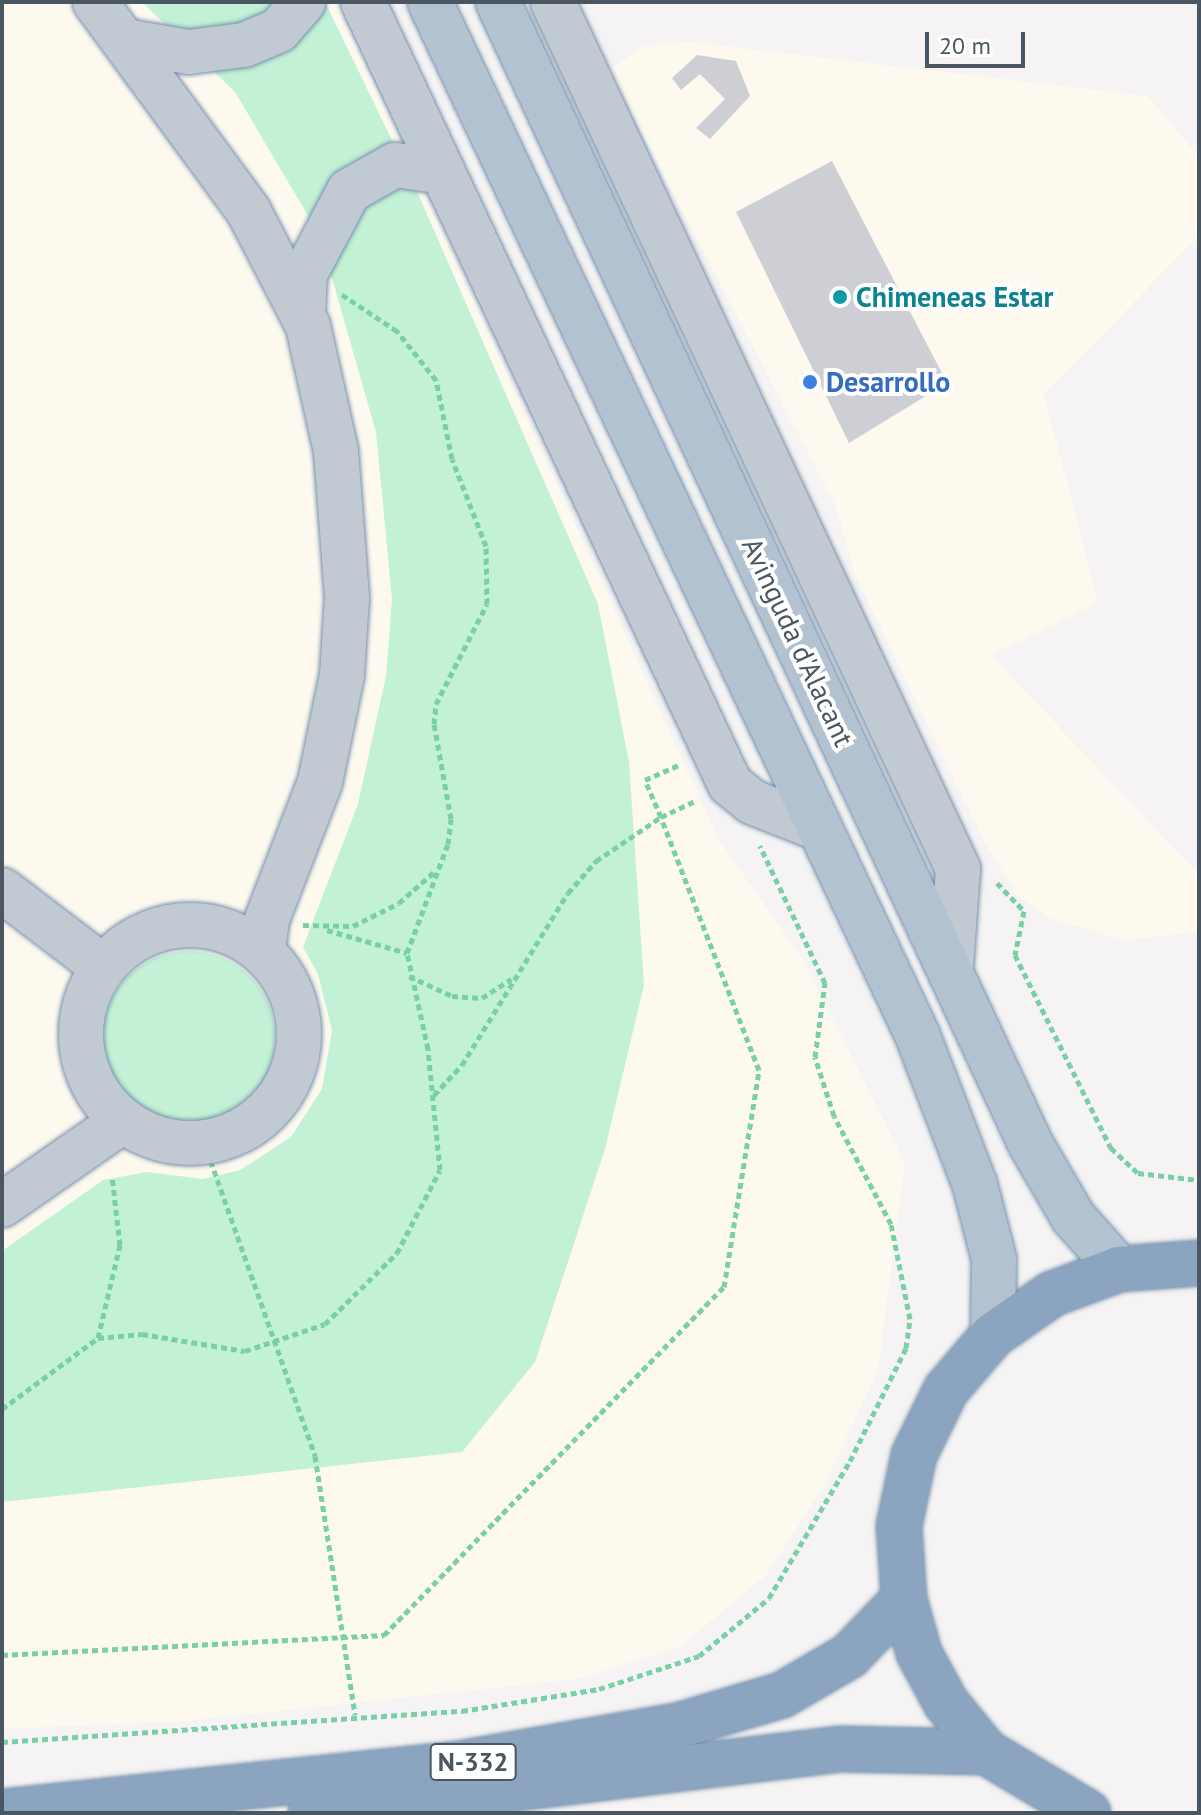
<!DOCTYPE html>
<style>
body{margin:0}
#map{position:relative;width:1201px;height:1815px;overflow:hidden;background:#f5f3f3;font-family:"PT Sans",sans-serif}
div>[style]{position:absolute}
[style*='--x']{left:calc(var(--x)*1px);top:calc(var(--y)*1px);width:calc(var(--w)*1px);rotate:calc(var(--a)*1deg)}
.commercial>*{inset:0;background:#fdf9ef}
.green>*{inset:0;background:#c3f1d5}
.round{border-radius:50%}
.building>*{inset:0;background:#cdcfd5}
.path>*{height:5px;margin-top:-2.5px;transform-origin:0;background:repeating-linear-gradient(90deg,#7ad0a6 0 6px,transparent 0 10px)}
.roads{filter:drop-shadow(0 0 2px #7690ad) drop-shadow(0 0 2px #7690ad)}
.minor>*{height:44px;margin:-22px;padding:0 22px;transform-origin:22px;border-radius:22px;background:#c1cad2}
.minor>.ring{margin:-22px;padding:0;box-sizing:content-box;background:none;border:44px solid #c1cad2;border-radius:50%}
.major>*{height:44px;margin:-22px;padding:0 22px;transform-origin:22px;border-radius:22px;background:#b3c2d1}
.highway>*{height:44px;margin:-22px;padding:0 22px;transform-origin:22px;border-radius:22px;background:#8ba5c1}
.dots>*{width:22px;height:22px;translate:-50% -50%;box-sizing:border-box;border:4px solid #fff;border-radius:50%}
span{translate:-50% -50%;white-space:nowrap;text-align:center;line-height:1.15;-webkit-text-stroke:8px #fff;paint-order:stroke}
.shield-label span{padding:2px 6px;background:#fff;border:2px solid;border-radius:6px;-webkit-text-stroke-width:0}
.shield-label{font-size:26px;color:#4a5661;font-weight:700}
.culture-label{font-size:28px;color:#0d838f;font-weight:700}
.left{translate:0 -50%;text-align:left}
.shop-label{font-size:28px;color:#366cbe;font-weight:700}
.street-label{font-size:28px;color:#4a5661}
.frame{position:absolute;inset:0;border:4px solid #4a5661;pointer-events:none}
.scale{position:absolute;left:925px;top:32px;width:100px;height:36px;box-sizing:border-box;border:4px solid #4a5661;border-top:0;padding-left:10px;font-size:24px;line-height:28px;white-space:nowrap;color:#4a5661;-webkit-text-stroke:6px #fff;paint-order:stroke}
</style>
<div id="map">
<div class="commercial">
<div style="clip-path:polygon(2px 2px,337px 2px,719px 840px,802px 958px,905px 1163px,878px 1370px,825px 1484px,767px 1574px,681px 1646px,578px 1679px,186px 1721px,2px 1729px)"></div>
<div style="clip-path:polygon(689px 42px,1148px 96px,1199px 157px,1199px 236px,1044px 394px,1098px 603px,991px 655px,1199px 875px,1199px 932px,1124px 940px,1051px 919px,1018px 896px,985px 843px,854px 572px,836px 506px,609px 70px,643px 46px)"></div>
</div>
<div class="green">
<div style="clip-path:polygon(142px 2px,325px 2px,418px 194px,598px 604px,629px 762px,644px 985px,605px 1149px,535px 1362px,462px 1452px,2px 1502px,2px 1251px,103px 1180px,147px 1172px,203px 1179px,240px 1170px,291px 1137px,322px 1089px,332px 1030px,318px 974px,303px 947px,358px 804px,386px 676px,392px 599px,376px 432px,320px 236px,235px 92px)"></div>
<div class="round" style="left:103px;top:951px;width:172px;height:172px"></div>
</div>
<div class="building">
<div style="clip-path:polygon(697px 55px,736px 61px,750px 96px,710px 139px,696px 128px,725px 99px,700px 74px,681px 90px,672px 78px)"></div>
<div style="clip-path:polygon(832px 161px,947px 383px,849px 443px,736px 212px)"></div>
</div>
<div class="path">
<div style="--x:997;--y:883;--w:39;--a:46"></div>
<div style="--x:1024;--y:911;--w:45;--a:101.6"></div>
<div style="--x:1015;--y:955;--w:216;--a:63.6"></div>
<div style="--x:1111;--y:1148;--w:37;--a:43"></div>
<div style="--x:1138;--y:1173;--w:61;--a:6.5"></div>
<div style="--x:303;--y:925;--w:50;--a:1.1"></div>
<div style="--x:353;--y:926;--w:51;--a:-26.6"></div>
<div style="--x:399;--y:903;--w:48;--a:-41.6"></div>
<div style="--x:327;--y:930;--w:83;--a:16"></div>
<div style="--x:409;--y:976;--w:47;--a:24.9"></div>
<div style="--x:452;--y:996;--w:30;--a:4"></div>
<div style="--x:482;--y:998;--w:35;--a:-33"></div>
<div style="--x:434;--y:1095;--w:41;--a:-47"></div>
<div style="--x:462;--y:1065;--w:202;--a:-58.4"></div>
<div style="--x:568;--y:893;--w:43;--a:-48.8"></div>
<div style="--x:596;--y:861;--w:78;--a:-34.1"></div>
<div style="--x:661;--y:817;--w:40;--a:-113.4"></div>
<div style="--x:645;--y:780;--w:39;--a:-24"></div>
<div style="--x:204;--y:1142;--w:333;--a:70.5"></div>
<div style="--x:315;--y:1456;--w:262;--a:81.2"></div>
<div style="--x:98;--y:1338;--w:96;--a:-76.7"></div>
<div style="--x:120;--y:1245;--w:69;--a:-96.6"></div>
<div style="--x:2;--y:1409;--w:119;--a:-36.5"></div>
<div style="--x:98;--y:1338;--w:44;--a:-5.2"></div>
<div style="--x:142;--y:1334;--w:104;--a:9.4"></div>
<div style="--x:245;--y:1351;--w:84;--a:-18.6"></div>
<div style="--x:325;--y:1324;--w:101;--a:-44.6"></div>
<div style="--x:397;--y:1253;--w:93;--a:-62.6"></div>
<div style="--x:440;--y:1170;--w:122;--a:-95.7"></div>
<div style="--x:428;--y:1049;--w:98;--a:-102.3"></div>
<div style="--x:407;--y:953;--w:116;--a:-69.4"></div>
<div style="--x:448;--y:844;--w:25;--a:-83"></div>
<div style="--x:451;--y:819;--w:97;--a:-100.1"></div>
<div style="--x:434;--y:724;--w:20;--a:-84"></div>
<div style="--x:436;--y:704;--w:112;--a:-63"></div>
<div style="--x:487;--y:604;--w:58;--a:-91"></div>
<div style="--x:486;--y:546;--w:93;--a:-111.3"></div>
<div style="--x:452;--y:459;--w:81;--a:-101.4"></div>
<div style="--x:436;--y:380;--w:63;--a:-128.5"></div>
<div style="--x:397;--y:331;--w:67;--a:-146.5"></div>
<div style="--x:2;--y:1655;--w:383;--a:-3"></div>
<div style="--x:384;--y:1635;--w:487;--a:-45.7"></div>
<div style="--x:724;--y:1287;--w:220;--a:-80.8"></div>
<div style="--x:759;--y:1070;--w:271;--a:-111.2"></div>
<div style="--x:661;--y:817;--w:40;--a:-25"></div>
<div style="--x:2;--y:1742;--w:461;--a:-3.9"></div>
<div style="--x:462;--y:1711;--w:139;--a:-9.1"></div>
<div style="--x:599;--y:1689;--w:105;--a:-18.3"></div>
<div style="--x:699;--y:1656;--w:91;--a:-39.6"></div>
<div style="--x:769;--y:1598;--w:159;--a:-59.4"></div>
<div style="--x:850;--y:1461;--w:126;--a:-63.6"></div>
<div style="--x:906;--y:1348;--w:29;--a:-82"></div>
<div style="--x:910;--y:1319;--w:97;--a:-101.3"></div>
<div style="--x:891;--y:1224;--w:122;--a:-117.8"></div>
<div style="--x:834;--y:1116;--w:62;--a:-107.9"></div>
<div style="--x:815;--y:1057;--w:75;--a:-82.3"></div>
<div style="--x:825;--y:983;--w:152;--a:-115.4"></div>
</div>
<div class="roads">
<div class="minor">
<div style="--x:95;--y:2;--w:260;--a:53.7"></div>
<div style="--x:249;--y:212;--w:128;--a:62.6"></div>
<div style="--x:308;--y:326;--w:128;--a:77.4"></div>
<div style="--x:336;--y:451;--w:148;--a:85.7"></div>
<div style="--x:347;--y:599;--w:76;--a:93.8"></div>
<div style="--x:342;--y:675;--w:109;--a:101.6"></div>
<div style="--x:320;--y:782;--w:147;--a:111.1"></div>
<div style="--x:267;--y:919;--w:33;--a:97"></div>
<div style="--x:363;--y:2;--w:864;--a:64.86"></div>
<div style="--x:730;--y:784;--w:28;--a:39"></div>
<div style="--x:752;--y:802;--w:71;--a:21.5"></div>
<div style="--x:553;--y:2;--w:957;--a:64.96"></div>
<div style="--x:958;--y:869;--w:97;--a:94.1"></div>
<div style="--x:125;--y:41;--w:65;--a:9.8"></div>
<div style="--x:189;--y:52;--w:55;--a:-7.3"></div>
<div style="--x:244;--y:45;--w:38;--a:-23"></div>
<div style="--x:279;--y:30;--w:37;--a:-49"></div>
<div style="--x:303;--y:316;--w:42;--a:-87.3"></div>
<div style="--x:305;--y:274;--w:94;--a:-62.1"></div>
<div style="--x:349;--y:191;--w:53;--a:-29.5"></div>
<div style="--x:395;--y:165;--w:42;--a:8.1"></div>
<div style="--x:2;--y:890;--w:127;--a:37.3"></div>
<div class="ring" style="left:81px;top:925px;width:174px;height:174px"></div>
<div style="--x:2;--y:1205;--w:147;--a:-34.8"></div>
</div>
<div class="major">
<div style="--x:430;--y:2;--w:1141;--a:64.74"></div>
<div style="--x:917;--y:1034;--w:162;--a:69"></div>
<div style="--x:975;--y:1185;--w:76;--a:75.6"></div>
<div style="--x:994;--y:1259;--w:76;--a:90.8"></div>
<div style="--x:498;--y:2;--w:1259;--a:65"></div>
<div style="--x:1030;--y:1143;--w:86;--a:59.8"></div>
<div style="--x:1073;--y:1217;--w:69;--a:48.5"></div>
</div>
<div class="highway">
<div style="--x:2;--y:1812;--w:466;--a:-6"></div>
<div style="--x:465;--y:1763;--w:215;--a:-9.9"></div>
<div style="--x:677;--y:1726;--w:109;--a:-16.4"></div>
<div style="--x:782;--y:1695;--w:78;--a:-30.2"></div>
<div style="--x:849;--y:1656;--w:79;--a:-46"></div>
<div style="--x:311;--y:1813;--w:534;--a:-6.89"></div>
<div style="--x:841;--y:1749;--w:145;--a:1.2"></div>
<div style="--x:1088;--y:1813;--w:119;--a:-149.1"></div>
<div style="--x:986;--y:1752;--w:63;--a:-129.2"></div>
<div style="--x:946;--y:1703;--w:57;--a:-118.4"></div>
<div style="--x:919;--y:1653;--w:56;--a:-105.5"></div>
<div style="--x:904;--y:1599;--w:73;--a:-93.9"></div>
<div style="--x:899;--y:1526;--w:73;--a:-78.1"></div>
<div style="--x:914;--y:1455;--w:72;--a:-63.8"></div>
<div style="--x:946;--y:1390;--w:72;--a:-49.5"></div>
<div style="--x:993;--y:1335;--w:72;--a:-34.8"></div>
<div style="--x:1052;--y:1294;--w:72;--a:-20.5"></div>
<div style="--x:1119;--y:1269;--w:80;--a:-4.3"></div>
</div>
</div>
<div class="dots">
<div style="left:840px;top:297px;background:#0f9aa8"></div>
<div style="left:810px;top:382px;background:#3f7fe0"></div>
</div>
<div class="shield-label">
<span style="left:473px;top:1762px">N-332</span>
</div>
<div class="culture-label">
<span class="left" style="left:856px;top:297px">Chimeneas Estar</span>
</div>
<div class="shop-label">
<span class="left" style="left:826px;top:382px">Desarrollo</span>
</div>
<div class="street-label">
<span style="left:798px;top:642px;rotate:65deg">Avinguda d'Alacant</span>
</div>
<div class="frame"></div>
<div class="scale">20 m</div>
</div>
